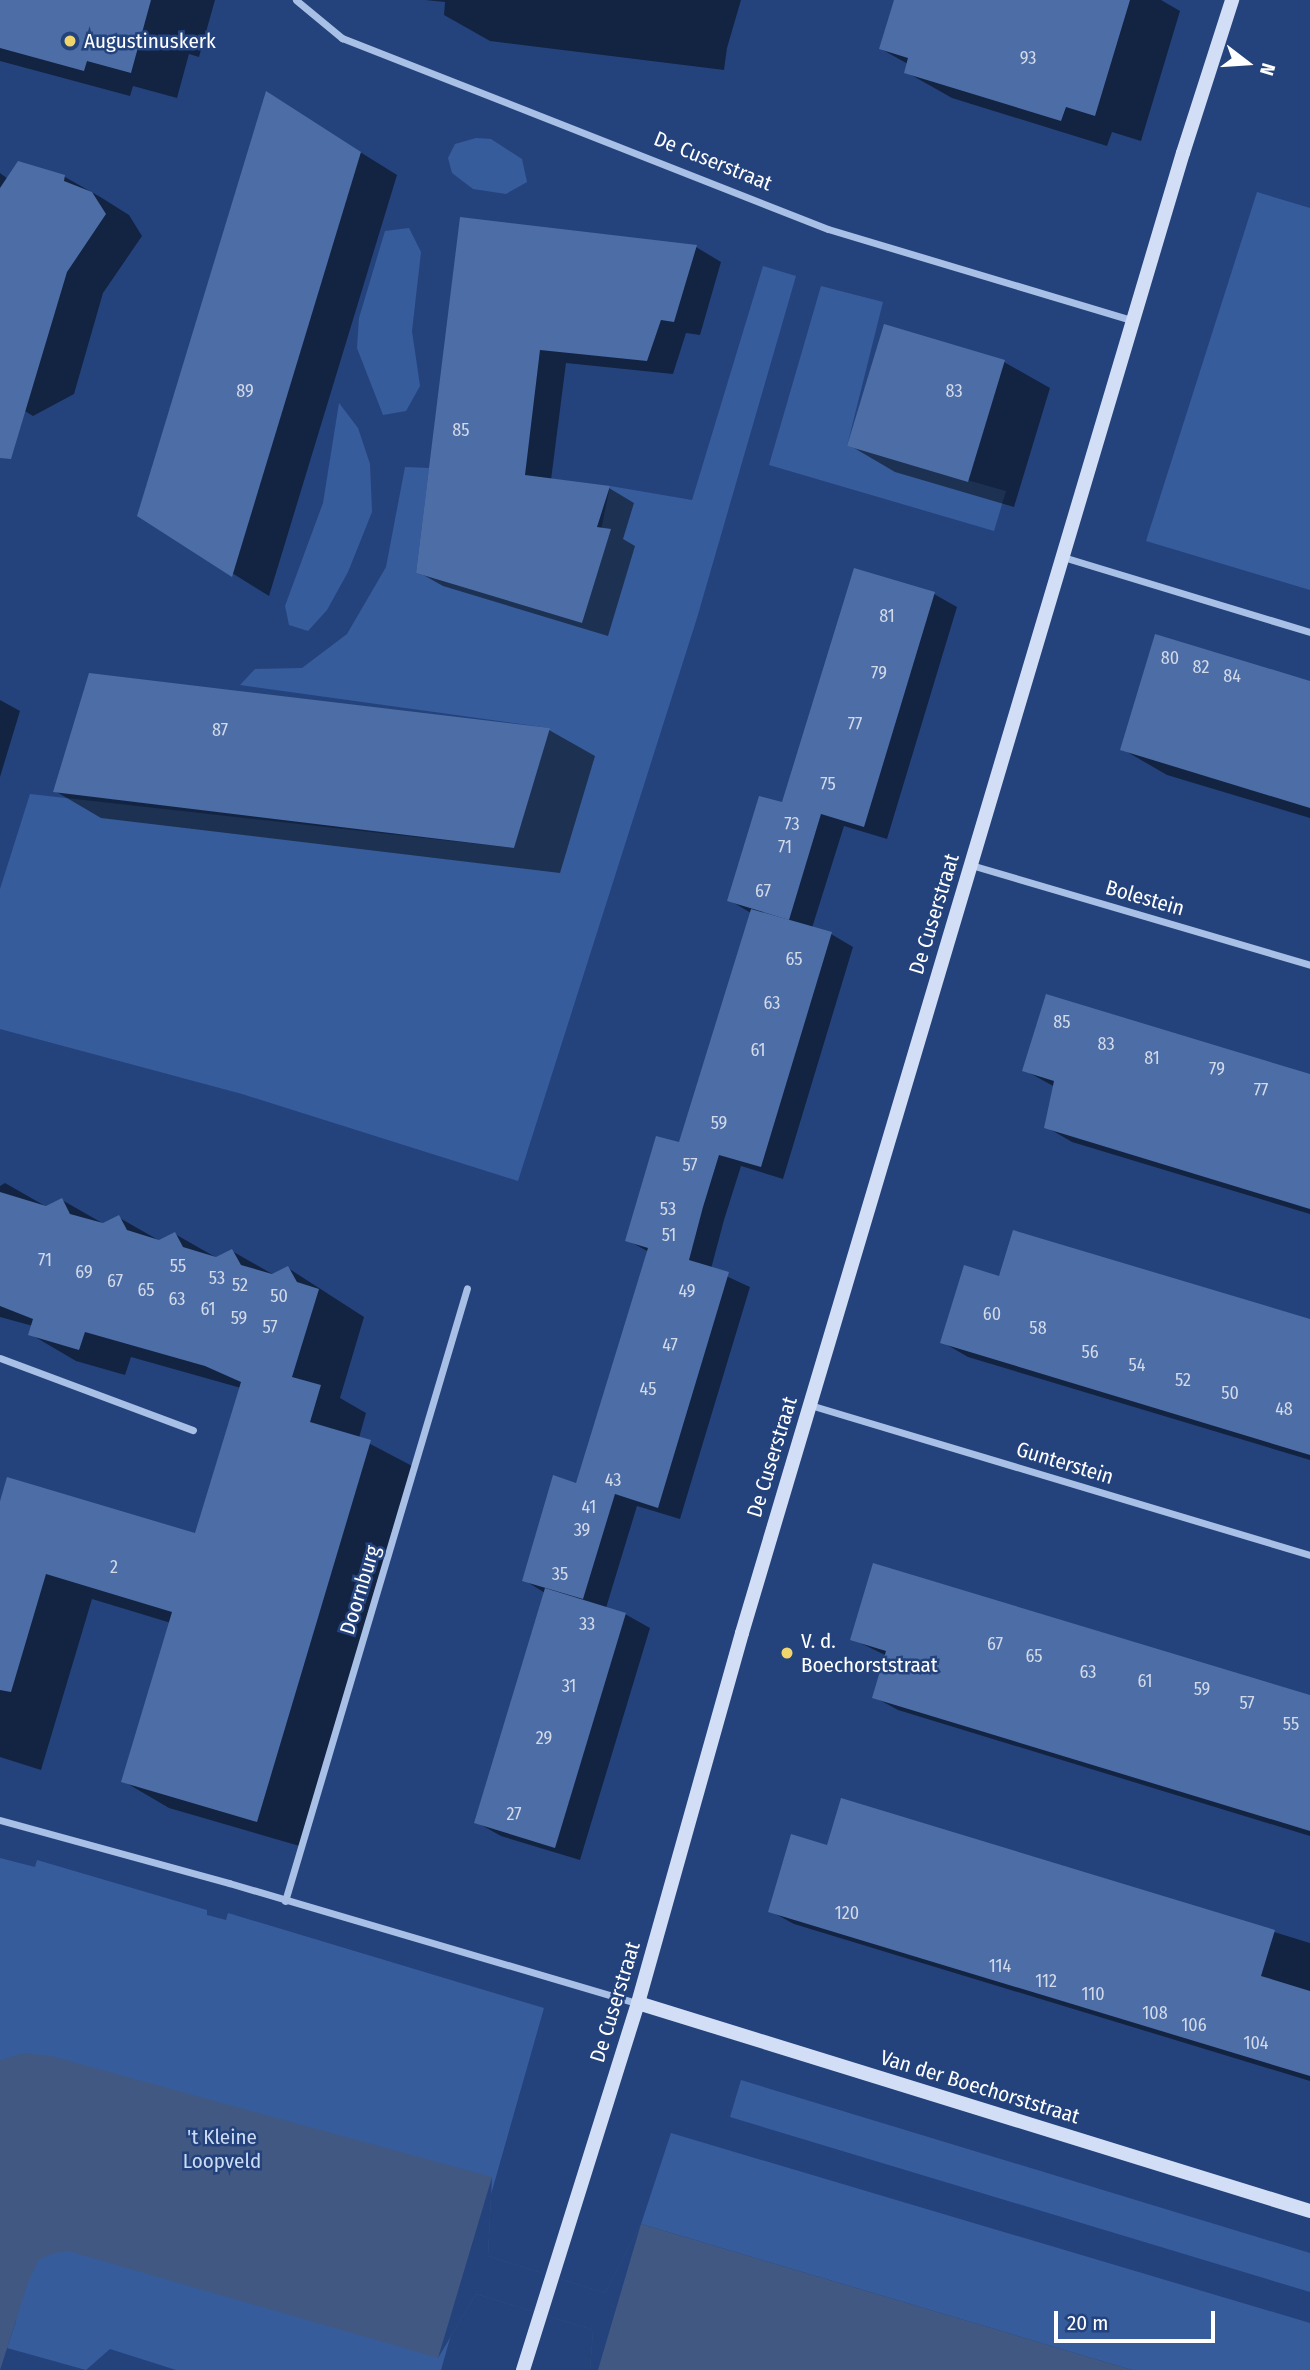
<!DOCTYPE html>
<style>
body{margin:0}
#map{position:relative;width:1310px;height:2370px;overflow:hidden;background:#24437d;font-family:"Fira Sans Condensed",sans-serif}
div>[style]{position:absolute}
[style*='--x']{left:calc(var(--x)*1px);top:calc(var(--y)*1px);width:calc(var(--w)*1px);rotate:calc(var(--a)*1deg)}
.green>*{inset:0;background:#375c9b}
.water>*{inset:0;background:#415882}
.pier>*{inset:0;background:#24437d}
.shadow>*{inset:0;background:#0007}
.building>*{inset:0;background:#4c6da6}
.street>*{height:7px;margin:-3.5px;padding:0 3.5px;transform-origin:3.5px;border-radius:3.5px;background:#a8bfe6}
.secondary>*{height:14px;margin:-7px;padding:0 7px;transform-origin:7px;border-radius:7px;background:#d2def5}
.dots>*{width:19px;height:19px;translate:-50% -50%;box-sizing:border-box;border:4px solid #24437d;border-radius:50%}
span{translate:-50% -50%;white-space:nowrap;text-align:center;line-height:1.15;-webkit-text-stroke:5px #24437d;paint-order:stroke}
.number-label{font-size:18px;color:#d2dae9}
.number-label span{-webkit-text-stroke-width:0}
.poi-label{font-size:21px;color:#fff}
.left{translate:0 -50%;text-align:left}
.street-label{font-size:21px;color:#fff}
.park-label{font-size:21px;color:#ccdbf4}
.north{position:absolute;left:1212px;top:28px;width:70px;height:70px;-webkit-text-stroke:5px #24437d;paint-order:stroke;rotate:107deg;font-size:19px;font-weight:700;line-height:28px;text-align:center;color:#fff}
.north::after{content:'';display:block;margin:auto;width:24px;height:32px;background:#fff;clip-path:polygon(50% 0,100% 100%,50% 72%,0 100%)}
.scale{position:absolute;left:1054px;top:2311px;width:161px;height:32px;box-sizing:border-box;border:4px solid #fff;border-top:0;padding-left:9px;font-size:21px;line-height:24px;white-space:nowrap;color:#fff;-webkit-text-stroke:5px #24437d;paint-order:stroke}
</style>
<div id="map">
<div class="green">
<div style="clip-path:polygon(476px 138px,491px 139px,522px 159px,527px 182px,506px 194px,473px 189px,452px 173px,448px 158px,455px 144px)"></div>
<div style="clip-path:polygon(1257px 192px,1310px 208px,1310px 590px,1146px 541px)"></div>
<div style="clip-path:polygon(409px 228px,421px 252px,412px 331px,420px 386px,406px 411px,383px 415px,357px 348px,359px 318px,385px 231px)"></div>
<div style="clip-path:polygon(763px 266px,796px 276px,697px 618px,518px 1181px,242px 1094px,0 1029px,0 889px,30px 794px,514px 848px,549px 728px,240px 685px,255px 669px,302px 668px,347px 634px,386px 567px,405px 467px,429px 468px,416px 573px,582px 623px,610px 486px,692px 500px)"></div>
<div style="clip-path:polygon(821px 286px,883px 302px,847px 446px,1006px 491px,994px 531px,769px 465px)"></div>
<div style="clip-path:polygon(339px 403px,358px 428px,370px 464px,372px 512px,348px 572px,327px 610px,308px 631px,289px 625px,285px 606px,323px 503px)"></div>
<div style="clip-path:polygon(0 1858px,35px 1867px,37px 1860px,207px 1910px,207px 1915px,226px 1920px,228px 1913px,544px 2008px,441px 2370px,176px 2370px,110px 2349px,86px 2370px,7px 2348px,16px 2321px,0 2315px)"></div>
<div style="clip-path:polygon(741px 2080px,1310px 2253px,1310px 2292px,730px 2117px)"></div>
<div style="clip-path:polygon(671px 2133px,1310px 2323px,1310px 2370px,1132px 2370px,641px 2224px)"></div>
</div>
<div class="water">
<div style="clip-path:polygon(23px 2053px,51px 2056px,492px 2177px,488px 2256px,605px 2293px,641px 2224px,1132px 2370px,590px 2370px,593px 2330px,476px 2294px,438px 2358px,68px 2251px,51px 2254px,39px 2260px,29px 2280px,0 2370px,0 2060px)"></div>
</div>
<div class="pier">
<div style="clip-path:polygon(492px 2177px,488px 2256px,605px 2293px,641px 2224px,598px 2370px,590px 2370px,593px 2330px,476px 2294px,438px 2358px)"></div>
</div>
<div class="shadow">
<div style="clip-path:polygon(0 0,215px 0,199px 57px,189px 54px,177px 98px,133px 86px,130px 96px,0 61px)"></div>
<div style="clip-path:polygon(425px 0,741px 0,727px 48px,724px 70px,490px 41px,444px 15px,445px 2px)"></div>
<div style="clip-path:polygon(896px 0,1161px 0,1180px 11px,1141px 141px,1112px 132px,1107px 146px,952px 98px,906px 72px,908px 64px,881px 49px)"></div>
<div style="clip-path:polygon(267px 94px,397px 175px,269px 596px,139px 515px)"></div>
<div style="clip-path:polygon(19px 163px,65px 177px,102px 198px,129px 215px,142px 236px,103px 293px,74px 394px,33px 416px,0 396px,0 173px,8px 179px)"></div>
<div style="clip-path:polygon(461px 219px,696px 247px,721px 262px,700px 335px,686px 333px,673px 374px,566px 363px,551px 480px,609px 488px,634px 503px,623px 539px,635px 546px,608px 636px,443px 586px,418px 572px)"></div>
<div style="clip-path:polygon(1004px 362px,1050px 388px,1014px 507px,895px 472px,849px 445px)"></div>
<div style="clip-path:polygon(934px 594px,957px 607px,887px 839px,844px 826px,812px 928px,831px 934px,853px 947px,783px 1179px,741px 1166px,724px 1220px,711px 1269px,750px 1287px,680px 1519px,637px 1506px,606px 1608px,625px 1614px,650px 1628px,580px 1860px,501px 1836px,476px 1822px,545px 1593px,524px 1580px,577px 1485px,649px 1252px,627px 1240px,681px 1145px,751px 913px,729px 900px,784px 805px)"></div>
<div style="clip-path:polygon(1310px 682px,1310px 818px,1167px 775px,1122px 749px)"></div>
<div style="clip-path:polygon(0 700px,20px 711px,0 777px)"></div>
<div style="clip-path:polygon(549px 730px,595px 756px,560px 873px,101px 818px,55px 791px)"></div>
<div style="clip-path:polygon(1024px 1070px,1310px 1076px,1310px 1214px,1072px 1142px,1046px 1127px,1055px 1087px)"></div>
<div style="clip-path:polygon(5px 1183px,47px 1207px,62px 1200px,104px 1224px,118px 1217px,160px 1241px,175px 1234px,217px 1258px,232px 1251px,274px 1275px,288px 1268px,364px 1317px,340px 1398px,366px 1413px,359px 1438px,416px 1468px,303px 1847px,169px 1808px,123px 1781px,171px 1623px,92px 1599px,41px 1770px,0 1757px,0 1500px,197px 1536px,241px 1388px,131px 1357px,125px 1375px,76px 1361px,30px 1334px,33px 1326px,0 1317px,0 1186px)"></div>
<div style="clip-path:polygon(1000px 1278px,1310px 1322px,1310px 1460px,968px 1357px,942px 1342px)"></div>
<div style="clip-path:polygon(852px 1639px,1310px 1697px,1310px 1836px,898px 1710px,874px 1697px,887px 1656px)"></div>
<div style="clip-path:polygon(842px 1801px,1310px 1943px,1310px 2081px,794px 1924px,770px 1911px,828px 1847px)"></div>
</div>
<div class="building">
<div style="clip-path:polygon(0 0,151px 0,131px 73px,87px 61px,84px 71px,0 48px)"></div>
<div style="clip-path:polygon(894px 0,1130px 0,1095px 116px,1066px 107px,1061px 121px,904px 73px,908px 58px,879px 49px)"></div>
<div style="clip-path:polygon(266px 91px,361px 152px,232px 577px,137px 516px)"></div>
<div style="clip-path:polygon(18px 161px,65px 175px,64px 181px,92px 192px,106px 214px,67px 272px,11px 459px,0 458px,0 188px)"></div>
<div style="clip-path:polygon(460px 217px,697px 245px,674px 322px,661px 320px,647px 361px,540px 350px,525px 475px,610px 486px,597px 527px,611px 529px,582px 623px,416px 573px)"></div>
<div style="clip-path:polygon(884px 324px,1005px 360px,968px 482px,847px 446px)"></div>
<div style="clip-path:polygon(854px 568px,935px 592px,864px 827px,821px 814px,789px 920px,727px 901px,759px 796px,782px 802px)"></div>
<div style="clip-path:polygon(1155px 634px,1310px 681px,1310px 808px,1120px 750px)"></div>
<div style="clip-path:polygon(89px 673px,239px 691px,550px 728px,514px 848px,53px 792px)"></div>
<div style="clip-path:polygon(751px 909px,832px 932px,761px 1167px,719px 1155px,703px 1207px,689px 1260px,729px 1272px,658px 1508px,615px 1494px,583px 1599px,522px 1581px,553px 1475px,576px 1483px,648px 1248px,625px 1241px,656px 1136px,679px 1142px)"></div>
<div style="clip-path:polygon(1046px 994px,1310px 1074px,1310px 1209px,1044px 1128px,1054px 1081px,1022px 1071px)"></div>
<div style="clip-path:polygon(0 1192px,46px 1206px,62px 1198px,70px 1214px,103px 1223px,119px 1215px,127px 1230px,159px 1240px,175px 1232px,183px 1247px,216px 1257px,232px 1249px,241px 1265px,272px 1274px,288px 1266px,297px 1282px,319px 1289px,292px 1377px,321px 1385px,310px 1422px,371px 1440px,257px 1822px,121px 1782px,172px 1612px,46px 1574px,11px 1692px,0 1690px,0 1501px,7px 1477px,195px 1533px,241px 1382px,205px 1366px,85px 1332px,79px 1350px,28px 1335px,33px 1319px,0 1306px)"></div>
<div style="clip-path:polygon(1013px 1230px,1310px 1319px,1310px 1455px,940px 1343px,964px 1265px,999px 1276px)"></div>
<div style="clip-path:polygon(873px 1563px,1310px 1695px,1310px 1831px,872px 1698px,886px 1651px,850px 1640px)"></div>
<div style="clip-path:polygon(545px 1588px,626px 1613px,555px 1848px,474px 1823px)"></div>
<div style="clip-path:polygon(841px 1798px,1275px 1930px,1261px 1976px,1310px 1991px,1310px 2076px,768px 1912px,791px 1834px,827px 1845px)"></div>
</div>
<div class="street">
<div style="--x:296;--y:0;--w:60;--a:39.6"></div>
<div style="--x:342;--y:38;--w:522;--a:21.46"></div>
<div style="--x:828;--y:229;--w:317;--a:16.7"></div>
<div style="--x:1063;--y:557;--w:258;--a:16.9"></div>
<div style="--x:971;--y:865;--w:353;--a:16.4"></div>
<div style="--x:0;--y:1358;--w:206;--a:20.5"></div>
<div style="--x:810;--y:1405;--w:522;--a:16.7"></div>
<div style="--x:0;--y:1820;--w:238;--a:15.4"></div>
<div style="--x:229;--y:1883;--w:426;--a:16.4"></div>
<div style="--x:285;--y:1901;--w:639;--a:-73.46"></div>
</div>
<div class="secondary">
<div style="--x:638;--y:2003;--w:703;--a:17.2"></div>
<div style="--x:523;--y:2370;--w:385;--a:-72.6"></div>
<div style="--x:638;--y:2003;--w:384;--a:-74.3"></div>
<div style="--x:742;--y:1633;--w:1544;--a:-73.41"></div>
<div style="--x:1183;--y:153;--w:161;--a:-72.2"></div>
</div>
<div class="dots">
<div style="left:70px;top:41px;background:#f0d56c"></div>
<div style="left:787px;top:1653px;background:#f0d56c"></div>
</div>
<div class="number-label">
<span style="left:1028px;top:58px">93</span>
<span style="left:245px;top:391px">89</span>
<span style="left:954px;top:391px">83</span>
<span style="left:461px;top:430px">85</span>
<span style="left:887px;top:616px">81</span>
<span style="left:1170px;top:658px">80</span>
<span style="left:1201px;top:667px">82</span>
<span style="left:879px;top:673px">79</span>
<span style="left:1232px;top:676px">84</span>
<span style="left:855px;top:724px">77</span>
<span style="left:220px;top:730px">87</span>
<span style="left:828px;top:784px">75</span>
<span style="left:792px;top:824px">73</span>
<span style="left:785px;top:847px">71</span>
<span style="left:763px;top:891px">67</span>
<span style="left:794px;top:959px">65</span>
<span style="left:772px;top:1003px">63</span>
<span style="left:1062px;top:1022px">85</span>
<span style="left:1106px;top:1044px">83</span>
<span style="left:758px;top:1050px">61</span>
<span style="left:1152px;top:1058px">81</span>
<span style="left:1217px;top:1069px">79</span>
<span style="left:1261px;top:1090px">77</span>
<span style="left:719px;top:1123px">59</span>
<span style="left:690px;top:1165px">57</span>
<span style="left:668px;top:1209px">53</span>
<span style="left:669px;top:1235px">51</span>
<span style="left:45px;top:1260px">71</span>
<span style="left:178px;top:1266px">55</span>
<span style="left:84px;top:1272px">69</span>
<span style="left:217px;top:1278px">53</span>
<span style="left:115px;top:1281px">67</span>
<span style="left:240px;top:1285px">52</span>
<span style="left:146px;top:1290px">65</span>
<span style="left:687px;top:1291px">49</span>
<span style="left:279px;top:1296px">50</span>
<span style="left:177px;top:1299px">63</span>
<span style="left:208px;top:1309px">61</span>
<span style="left:992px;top:1314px">60</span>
<span style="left:239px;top:1318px">59</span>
<span style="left:270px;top:1327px">57</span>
<span style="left:1038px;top:1328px">58</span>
<span style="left:670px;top:1345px">47</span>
<span style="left:1090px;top:1352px">56</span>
<span style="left:1137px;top:1365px">54</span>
<span style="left:1183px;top:1380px">52</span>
<span style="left:648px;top:1389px">45</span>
<span style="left:1230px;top:1393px">50</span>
<span style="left:1284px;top:1409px">48</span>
<span style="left:613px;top:1480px">43</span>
<span style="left:589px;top:1507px">41</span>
<span style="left:582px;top:1530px">39</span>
<span style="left:114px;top:1567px">2</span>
<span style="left:560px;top:1574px">35</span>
<span style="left:587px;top:1624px">33</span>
<span style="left:995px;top:1644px">67</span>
<span style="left:1034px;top:1656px">65</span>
<span style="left:1088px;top:1672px">63</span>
<span style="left:1145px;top:1681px">61</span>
<span style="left:569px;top:1686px">31</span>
<span style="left:1202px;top:1689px">59</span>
<span style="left:1247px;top:1703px">57</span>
<span style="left:1291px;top:1724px">55</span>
<span style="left:544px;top:1738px">29</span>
<span style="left:514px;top:1814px">27</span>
<span style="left:847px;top:1913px">120</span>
<span style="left:1000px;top:1966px">114</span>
<span style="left:1046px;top:1981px">112</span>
<span style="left:1093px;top:1994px">110</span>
<span style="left:1155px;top:2013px">108</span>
<span style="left:1194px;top:2025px">106</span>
<span style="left:1256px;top:2043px">104</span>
</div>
<div class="poi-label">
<span class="left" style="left:84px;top:41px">Augustinuskerk</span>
<span class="left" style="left:801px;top:1653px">V. d.<br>Boechorststraat</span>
</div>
<div class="street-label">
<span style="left:713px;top:161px;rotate:22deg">De Cuserstraat</span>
<span style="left:1145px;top:898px;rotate:16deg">Bolestein</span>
<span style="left:934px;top:914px;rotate:-73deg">De Cuserstraat</span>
<span style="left:772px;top:1457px;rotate:-73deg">De Cuserstraat</span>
<span style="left:1065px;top:1463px;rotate:17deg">Gunterstein</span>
<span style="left:360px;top:1590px;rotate:-73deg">Doornburg</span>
<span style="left:615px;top:2002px;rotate:-73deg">De Cuserstraat</span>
<span style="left:980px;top:2087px;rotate:17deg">Van der Boechorststraat</span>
</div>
<div class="park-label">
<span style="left:222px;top:2149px">'t Kleine<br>Loopveld</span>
</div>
<div class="north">N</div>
<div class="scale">20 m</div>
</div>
